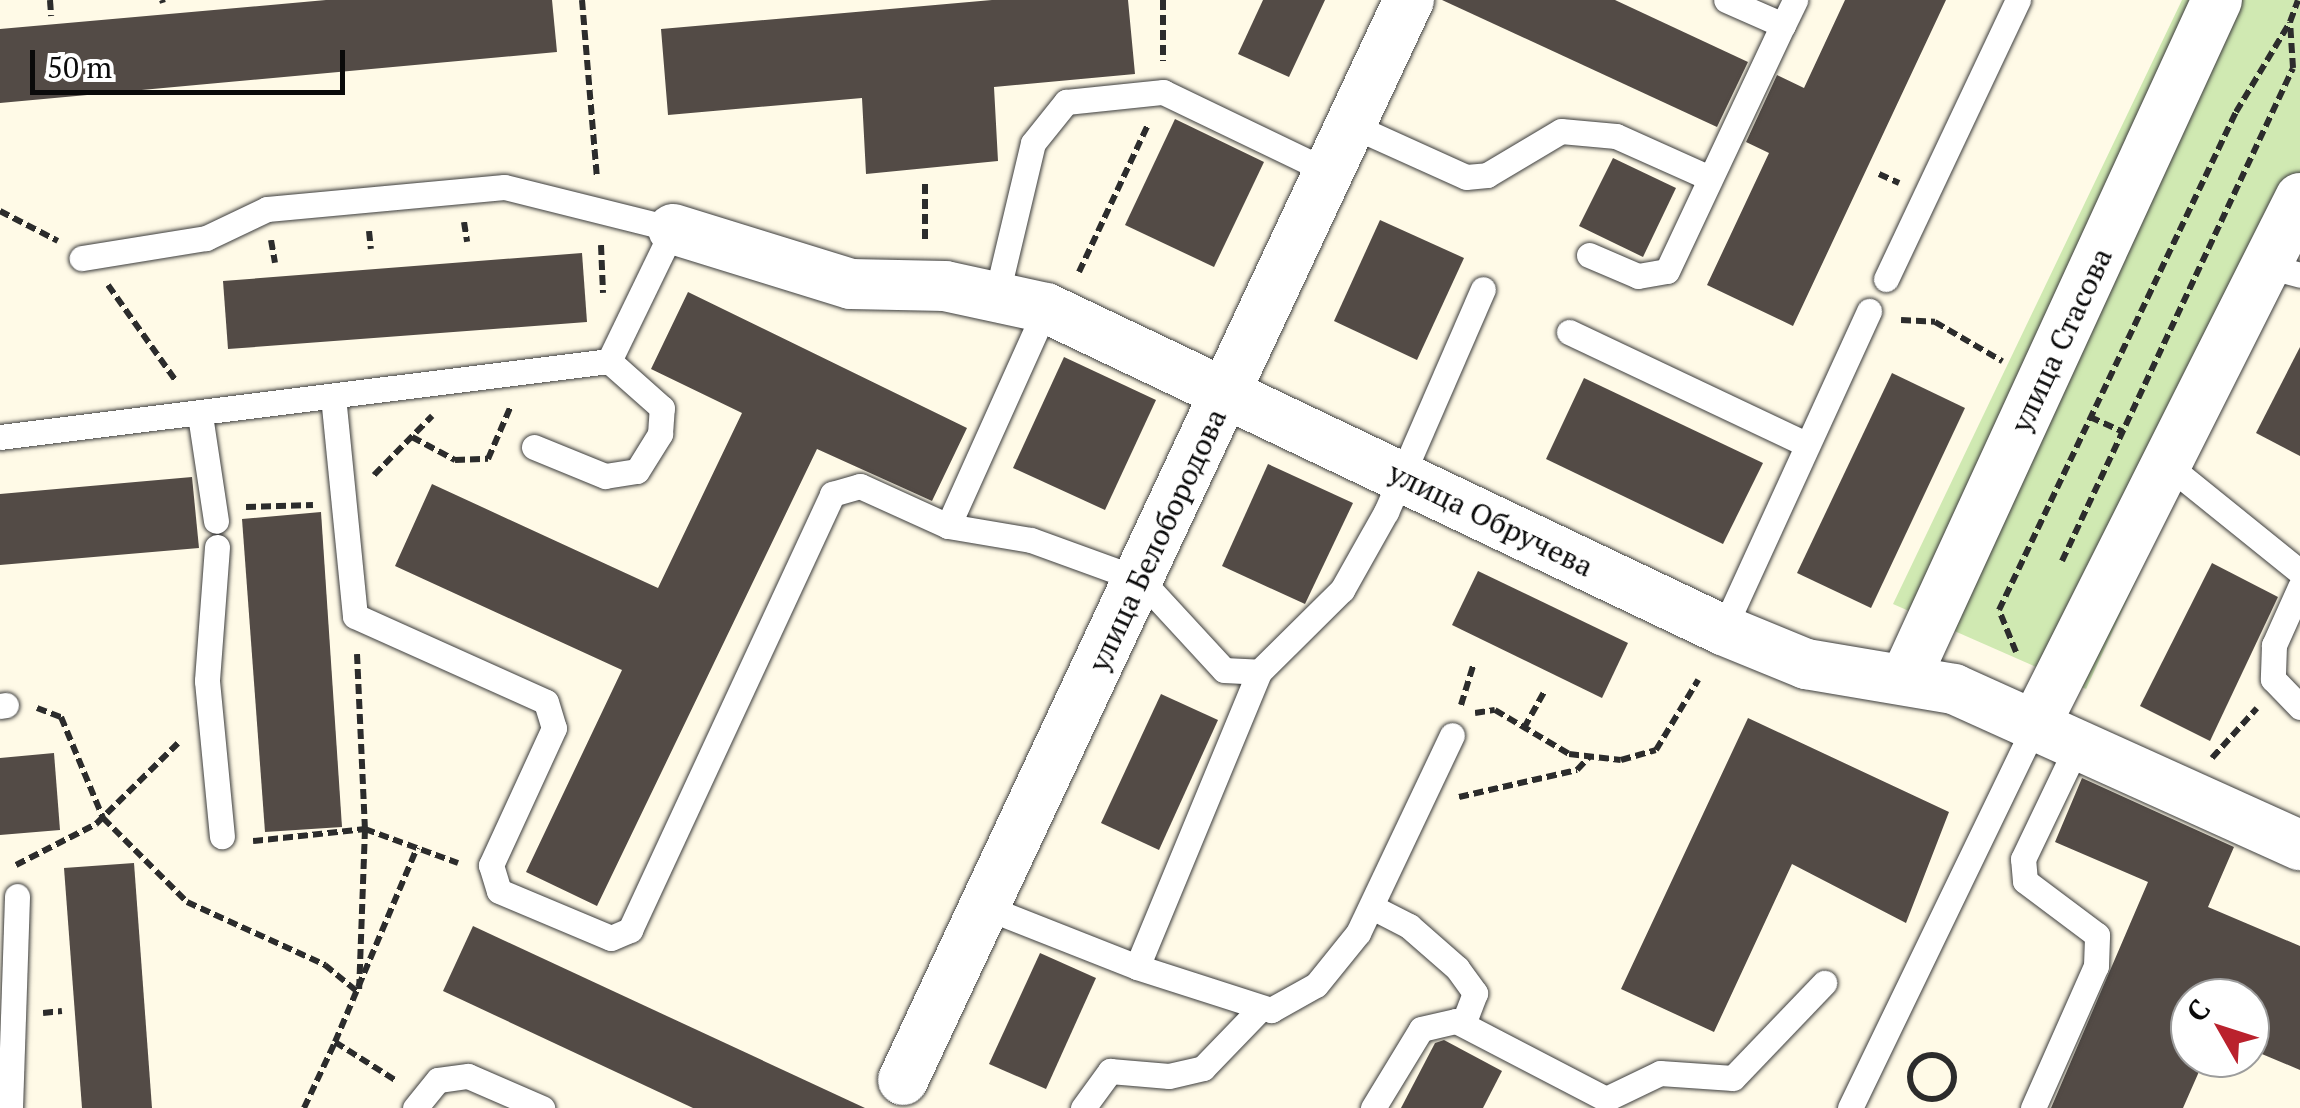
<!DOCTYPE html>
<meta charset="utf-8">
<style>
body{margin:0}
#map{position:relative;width:2300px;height:1108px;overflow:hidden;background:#fffae7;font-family:"PT Serif",serif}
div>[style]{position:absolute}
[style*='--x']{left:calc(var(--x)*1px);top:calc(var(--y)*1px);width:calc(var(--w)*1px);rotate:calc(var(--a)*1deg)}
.green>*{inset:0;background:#d0e9b2}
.building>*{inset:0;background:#534b46}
.path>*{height:6px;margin-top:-3px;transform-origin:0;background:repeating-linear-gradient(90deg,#2c2c2c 0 10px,transparent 0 15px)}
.path>.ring{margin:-3px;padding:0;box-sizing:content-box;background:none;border:6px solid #2c2c2c;border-radius:50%}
.roads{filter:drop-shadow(0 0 2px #3d3d3d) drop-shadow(0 0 2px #3d3d3d)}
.service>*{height:25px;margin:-12.5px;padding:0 12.5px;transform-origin:12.5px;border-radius:12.5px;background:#fff}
.minor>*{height:50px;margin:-25px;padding:0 25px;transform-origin:25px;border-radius:25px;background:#fff}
span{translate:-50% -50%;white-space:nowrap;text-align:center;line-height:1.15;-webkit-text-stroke:10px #fff;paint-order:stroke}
.street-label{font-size:30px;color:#0a0a0a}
.north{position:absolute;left:2170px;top:978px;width:100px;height:100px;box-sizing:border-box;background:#fff;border:2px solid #9d9d9d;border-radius:50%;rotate:309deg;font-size:28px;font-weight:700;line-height:40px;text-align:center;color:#0a0a0a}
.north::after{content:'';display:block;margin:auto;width:35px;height:45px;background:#ba222d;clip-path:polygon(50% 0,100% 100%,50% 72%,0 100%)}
.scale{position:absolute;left:30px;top:50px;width:315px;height:45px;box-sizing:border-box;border:5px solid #0a0a0a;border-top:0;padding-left:12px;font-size:30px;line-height:35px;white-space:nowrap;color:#0a0a0a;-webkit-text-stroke:8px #fff;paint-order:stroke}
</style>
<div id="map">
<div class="green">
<div style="clip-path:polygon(2182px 0,2300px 0,2300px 226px,2086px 689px,1893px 604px)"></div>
</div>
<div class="building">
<div style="clip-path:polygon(326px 0,552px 0,557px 52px,0 103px,0 29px)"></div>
<div style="clip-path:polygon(992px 0,1128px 0,1135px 74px,994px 87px,998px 161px,866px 174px,862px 98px,668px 115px,661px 29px)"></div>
<div style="clip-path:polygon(1263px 0,1325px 0,1289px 77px,1238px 54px)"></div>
<div style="clip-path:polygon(1442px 0,1615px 0,1748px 62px,1717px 127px)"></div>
<div style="clip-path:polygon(1845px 0,1946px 0,1793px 326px,1707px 285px,1769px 153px,1746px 142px,1777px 75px,1804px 88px)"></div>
<div style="clip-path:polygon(1175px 119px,1264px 162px,1214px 267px,1125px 225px)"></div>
<div style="clip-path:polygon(1613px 158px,1676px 188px,1643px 257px,1579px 226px)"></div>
<div style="clip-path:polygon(1380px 220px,1464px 258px,1417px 360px,1334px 321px)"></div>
<div style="clip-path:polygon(582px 253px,587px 322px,228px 349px,223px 281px)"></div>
<div style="clip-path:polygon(688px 292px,967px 428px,932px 501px,817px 449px,597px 906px,526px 872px,622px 670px,395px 566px,432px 484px,658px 588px,742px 413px,651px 369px)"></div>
<div style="clip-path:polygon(2300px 347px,2300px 456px,2256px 433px)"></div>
<div style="clip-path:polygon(1064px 357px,1156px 400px,1105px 510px,1013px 468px)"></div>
<div style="clip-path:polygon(1892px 373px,1965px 408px,1871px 608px,1797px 573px)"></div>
<div style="clip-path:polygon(1584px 378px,1763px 463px,1723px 544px,1546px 459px)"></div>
<div style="clip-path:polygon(1268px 464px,1353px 503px,1305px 604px,1222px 566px)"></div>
<div style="clip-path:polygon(192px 477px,199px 548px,0 565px,0 494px)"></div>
<div style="clip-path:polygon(321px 512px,342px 827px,265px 832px,242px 519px)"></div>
<div style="clip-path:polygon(2212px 563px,2278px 597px,2210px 741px,2140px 706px)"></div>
<div style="clip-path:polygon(1478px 571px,1628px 643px,1602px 698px,1452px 625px)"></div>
<div style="clip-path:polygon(1161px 694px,1218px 720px,1159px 850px,1101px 823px)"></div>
<div style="clip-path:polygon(1748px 718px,1949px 812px,1906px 923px,1792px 864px,1714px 1032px,1621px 989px)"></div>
<div style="clip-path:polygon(54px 753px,60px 830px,0 835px,0 758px)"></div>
<div style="clip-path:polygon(2082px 778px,2234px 847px,2208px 907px,2300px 946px,2300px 1070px,2250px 1049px,2250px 998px,2190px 998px,2190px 1058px,2205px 1058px,2183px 1108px,2051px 1108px,2148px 882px,2055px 842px)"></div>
<div style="clip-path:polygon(134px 863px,152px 1108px,82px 1108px,64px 868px)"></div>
<div style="clip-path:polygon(473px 926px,865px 1108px,693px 1108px,443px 991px)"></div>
<div style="clip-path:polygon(1040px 953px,1096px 978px,1046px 1089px,989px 1064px)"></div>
<div style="clip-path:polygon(1444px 1040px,1502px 1071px,1483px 1108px,1401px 1108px,1435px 1043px)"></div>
</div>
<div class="path">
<div style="--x:50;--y:0;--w:16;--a:86"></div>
<div style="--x:162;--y:0;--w:3;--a:72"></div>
<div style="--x:582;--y:0;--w:179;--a:85.2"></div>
<div style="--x:1163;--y:0;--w:61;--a:90"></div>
<div style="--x:1879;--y:174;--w:22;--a:24"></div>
<div style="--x:925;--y:184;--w:56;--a:90"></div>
<div style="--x:0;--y:211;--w:65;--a:27.3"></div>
<div style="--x:464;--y:222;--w:20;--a:81"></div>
<div style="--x:369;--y:231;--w:18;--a:84"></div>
<div style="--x:271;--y:240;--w:23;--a:80"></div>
<div style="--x:601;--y:245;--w:48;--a:87.6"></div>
<div style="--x:1079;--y:272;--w:162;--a:-64.9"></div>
<div style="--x:108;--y:285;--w:118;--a:54.7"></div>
<div style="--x:1901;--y:320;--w:34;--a:3"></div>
<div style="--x:1935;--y:322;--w:78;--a:30.2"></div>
<div style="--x:2090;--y:417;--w:36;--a:24"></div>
<div style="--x:412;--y:437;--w:49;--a:28.1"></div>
<div style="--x:455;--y:460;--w:33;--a:-2"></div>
<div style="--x:488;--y:459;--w:56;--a:-66.7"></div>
<div style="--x:374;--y:475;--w:83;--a:-45.5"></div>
<div style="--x:246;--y:507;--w:67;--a:-1.7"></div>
<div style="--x:2062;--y:561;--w:544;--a:-64.89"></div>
<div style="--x:2293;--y:68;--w:46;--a:-93.7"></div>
<div style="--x:2290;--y:22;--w:23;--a:-70"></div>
<div style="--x:2016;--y:652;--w:45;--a:-112"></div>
<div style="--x:1999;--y:610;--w:552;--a:-64.55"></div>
<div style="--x:2236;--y:112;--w:105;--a:-59"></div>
<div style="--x:357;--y:654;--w:175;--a:87.4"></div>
<div style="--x:365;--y:829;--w:162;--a:92.1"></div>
<div style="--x:1461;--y:705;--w:41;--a:-72.9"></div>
<div style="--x:37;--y:708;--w:26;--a:21"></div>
<div style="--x:61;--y:717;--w:109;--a:67.4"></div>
<div style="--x:103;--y:818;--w:119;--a:45"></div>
<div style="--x:187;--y:902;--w:152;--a:24.5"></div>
<div style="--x:325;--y:965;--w:44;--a:39.5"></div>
<div style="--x:1475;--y:713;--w:20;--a:-9"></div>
<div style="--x:1495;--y:710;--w:86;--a:30.7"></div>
<div style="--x:1569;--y:754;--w:52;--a:6.6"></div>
<div style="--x:1621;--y:760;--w:36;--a:-16"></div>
<div style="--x:1656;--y:750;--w:82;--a:-59"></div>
<div style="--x:1524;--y:728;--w:41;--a:-60.9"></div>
<div style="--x:2212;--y:758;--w:67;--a:-48"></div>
<div style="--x:1459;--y:797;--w:121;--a:-12.9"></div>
<div style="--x:1577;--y:770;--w:19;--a:-47"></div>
<div style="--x:253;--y:841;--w:113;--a:-6.1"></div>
<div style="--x:365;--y:829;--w:99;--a:20.1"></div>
<div style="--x:16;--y:865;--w:90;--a:-27.1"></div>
<div style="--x:96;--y:824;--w:115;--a:-44.6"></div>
<div style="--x:43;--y:1013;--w:19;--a:-6"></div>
<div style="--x:335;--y:1042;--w:211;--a:-67.1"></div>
<div class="ring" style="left:1910px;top:1055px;width:38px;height:38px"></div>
<div style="--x:304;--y:1108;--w:73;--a:-64.8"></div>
<div style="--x:335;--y:1042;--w:71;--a:32.3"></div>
</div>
<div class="roads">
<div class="service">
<div style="--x:1783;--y:25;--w:28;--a:-64"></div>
<div style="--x:1351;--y:125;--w:126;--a:24.3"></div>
<div style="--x:1466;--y:177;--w:21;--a:-5"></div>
<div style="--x:1487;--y:175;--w:86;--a:-30.7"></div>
<div style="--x:1561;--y:131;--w:55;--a:5.2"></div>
<div style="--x:1616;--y:136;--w:103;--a:24.1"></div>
<div style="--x:1589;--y:255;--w:53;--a:23.2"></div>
<div style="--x:1638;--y:276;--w:29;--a:-10"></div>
<div style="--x:1667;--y:271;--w:272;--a:-64.8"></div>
<div style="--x:1783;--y:25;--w:62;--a:-156.3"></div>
<div style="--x:2267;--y:266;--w:34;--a:15"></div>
<div style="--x:1886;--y:279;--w:309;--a:-64.7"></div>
<div style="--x:996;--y:298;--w:159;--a:-76.6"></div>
<div style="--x:1033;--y:143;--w:53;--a:-51.2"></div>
<div style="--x:1066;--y:102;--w:98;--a:-5.9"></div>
<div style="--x:1163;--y:92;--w:184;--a:25.7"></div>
<div style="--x:1569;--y:332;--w:260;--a:25.3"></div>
<div style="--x:333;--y:396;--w:221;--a:84.3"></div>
<div style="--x:355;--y:616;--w:209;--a:24.2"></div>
<div style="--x:546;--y:702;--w:27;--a:73"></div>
<div style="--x:554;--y:728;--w:151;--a:114.7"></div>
<div style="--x:491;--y:865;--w:27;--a:73"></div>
<div style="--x:499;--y:891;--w:121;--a:22.8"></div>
<div style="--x:611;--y:938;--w:21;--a:-23"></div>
<div style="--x:630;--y:930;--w:481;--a:-65.1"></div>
<div style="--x:832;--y:494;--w:29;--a:-16"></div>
<div style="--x:860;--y:486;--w:97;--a:24.4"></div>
<div style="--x:948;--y:526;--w:239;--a:-65.8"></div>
<div style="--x:200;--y:415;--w:107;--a:81.4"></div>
<div style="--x:0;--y:437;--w:614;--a:-7.11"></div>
<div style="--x:609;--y:361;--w:147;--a:-64.1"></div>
<div style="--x:673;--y:229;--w:174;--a:-166"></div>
<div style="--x:504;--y:187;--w:238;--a:174.7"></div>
<div style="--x:267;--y:209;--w:68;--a:154.6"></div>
<div style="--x:206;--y:238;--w:126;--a:170.8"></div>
<div style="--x:534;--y:447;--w:77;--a:22.2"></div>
<div style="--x:605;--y:476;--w:32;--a:-9"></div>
<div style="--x:637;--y:471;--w:44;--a:-58.1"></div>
<div style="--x:660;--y:434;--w:26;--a:-86"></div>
<div style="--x:662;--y:408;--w:71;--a:-138.4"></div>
<div style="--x:2170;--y:467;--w:167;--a:38.9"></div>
<div style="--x:948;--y:526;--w:84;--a:9.6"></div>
<div style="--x:1031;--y:540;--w:117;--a:20"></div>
<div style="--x:1141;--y:580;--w:122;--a:47.3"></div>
<div style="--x:1224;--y:670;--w:35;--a:3"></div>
<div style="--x:1259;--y:672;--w:117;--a:-44.7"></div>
<div style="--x:1342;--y:590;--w:90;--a:-60.6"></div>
<div style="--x:1386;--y:512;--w:243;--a:-66.5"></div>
<div style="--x:217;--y:547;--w:134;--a:94.3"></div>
<div style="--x:207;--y:681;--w:156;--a:84.5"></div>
<div style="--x:2300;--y:587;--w:64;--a:114.1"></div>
<div style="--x:2274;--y:645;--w:34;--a:92"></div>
<div style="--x:2273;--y:679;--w:39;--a:46"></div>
<div style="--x:1723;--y:630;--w:351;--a:-65.4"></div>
<div style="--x:0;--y:706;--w:6;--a:-9"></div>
<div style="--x:985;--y:907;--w:163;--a:21.5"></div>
<div style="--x:1137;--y:967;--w:319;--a:-67.5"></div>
<div style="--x:1372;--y:907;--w:42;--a:27.2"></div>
<div style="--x:1409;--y:926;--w:64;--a:41.2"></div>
<div style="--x:1457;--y:968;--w:31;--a:54"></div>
<div style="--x:1475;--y:993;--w:33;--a:111"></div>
<div style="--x:1137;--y:967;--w:141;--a:17.8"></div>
<div style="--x:1271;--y:1010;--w:51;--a:-29.1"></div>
<div style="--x:1316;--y:985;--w:67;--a:-51.1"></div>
<div style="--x:1358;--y:933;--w:219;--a:-64.6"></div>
<div style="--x:10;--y:1108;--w:212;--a:-88.1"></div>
<div style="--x:415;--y:1108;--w:36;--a:-51"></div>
<div style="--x:438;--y:1080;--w:30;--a:-8"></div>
<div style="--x:468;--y:1076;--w:81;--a:23.4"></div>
<div style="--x:1083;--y:1108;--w:46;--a:-53.9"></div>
<div style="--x:1110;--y:1071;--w:59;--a:4.8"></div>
<div style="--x:1169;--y:1076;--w:35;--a:-13"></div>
<div style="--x:1203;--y:1068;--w:83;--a:-46"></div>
<div style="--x:1373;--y:1108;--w:92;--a:-58.7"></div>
<div style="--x:1421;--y:1029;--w:36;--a:-13"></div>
<div style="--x:1456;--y:1021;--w:169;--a:27.5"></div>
<div style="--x:1606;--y:1099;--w:60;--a:-25.7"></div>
<div style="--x:1660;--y:1073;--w:73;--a:3.9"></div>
<div style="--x:1733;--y:1078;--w:132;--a:-46.2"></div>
<div style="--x:1850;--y:1108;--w:425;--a:-64.2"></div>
<div style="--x:2033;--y:1108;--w:155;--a:-66.1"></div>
<div style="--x:2096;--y:966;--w:31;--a:-88"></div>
<div style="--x:2097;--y:935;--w:90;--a:-143.1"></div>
<div style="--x:2025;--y:881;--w:22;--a:-95"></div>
<div style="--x:2023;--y:859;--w:130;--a:-64.4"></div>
</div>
<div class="minor">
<div style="--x:673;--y:229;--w:186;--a:17.2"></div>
<div style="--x:851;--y:284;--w:94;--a:1.2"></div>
<div style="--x:945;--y:286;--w:103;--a:12.3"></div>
<div style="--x:1046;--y:308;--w:750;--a:25.44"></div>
<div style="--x:1723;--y:630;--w:90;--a:22.3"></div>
<div style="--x:1806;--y:664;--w:150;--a:9.6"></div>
<div style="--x:1954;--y:689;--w:380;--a:24.3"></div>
<div style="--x:1905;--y:679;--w:747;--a:-65.32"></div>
<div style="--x:2035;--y:725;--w:590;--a:-63.3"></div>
<div style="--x:903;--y:1080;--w:1193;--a:-64.9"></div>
</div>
</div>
<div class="street-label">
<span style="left:2061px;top:340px;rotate:-65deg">улица Стасова</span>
<span style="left:1491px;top:519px;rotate:26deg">улица Обручева</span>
<span style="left:1157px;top:540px;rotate:-65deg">улица Белобородова</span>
</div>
<div class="north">С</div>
<div class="scale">50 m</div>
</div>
